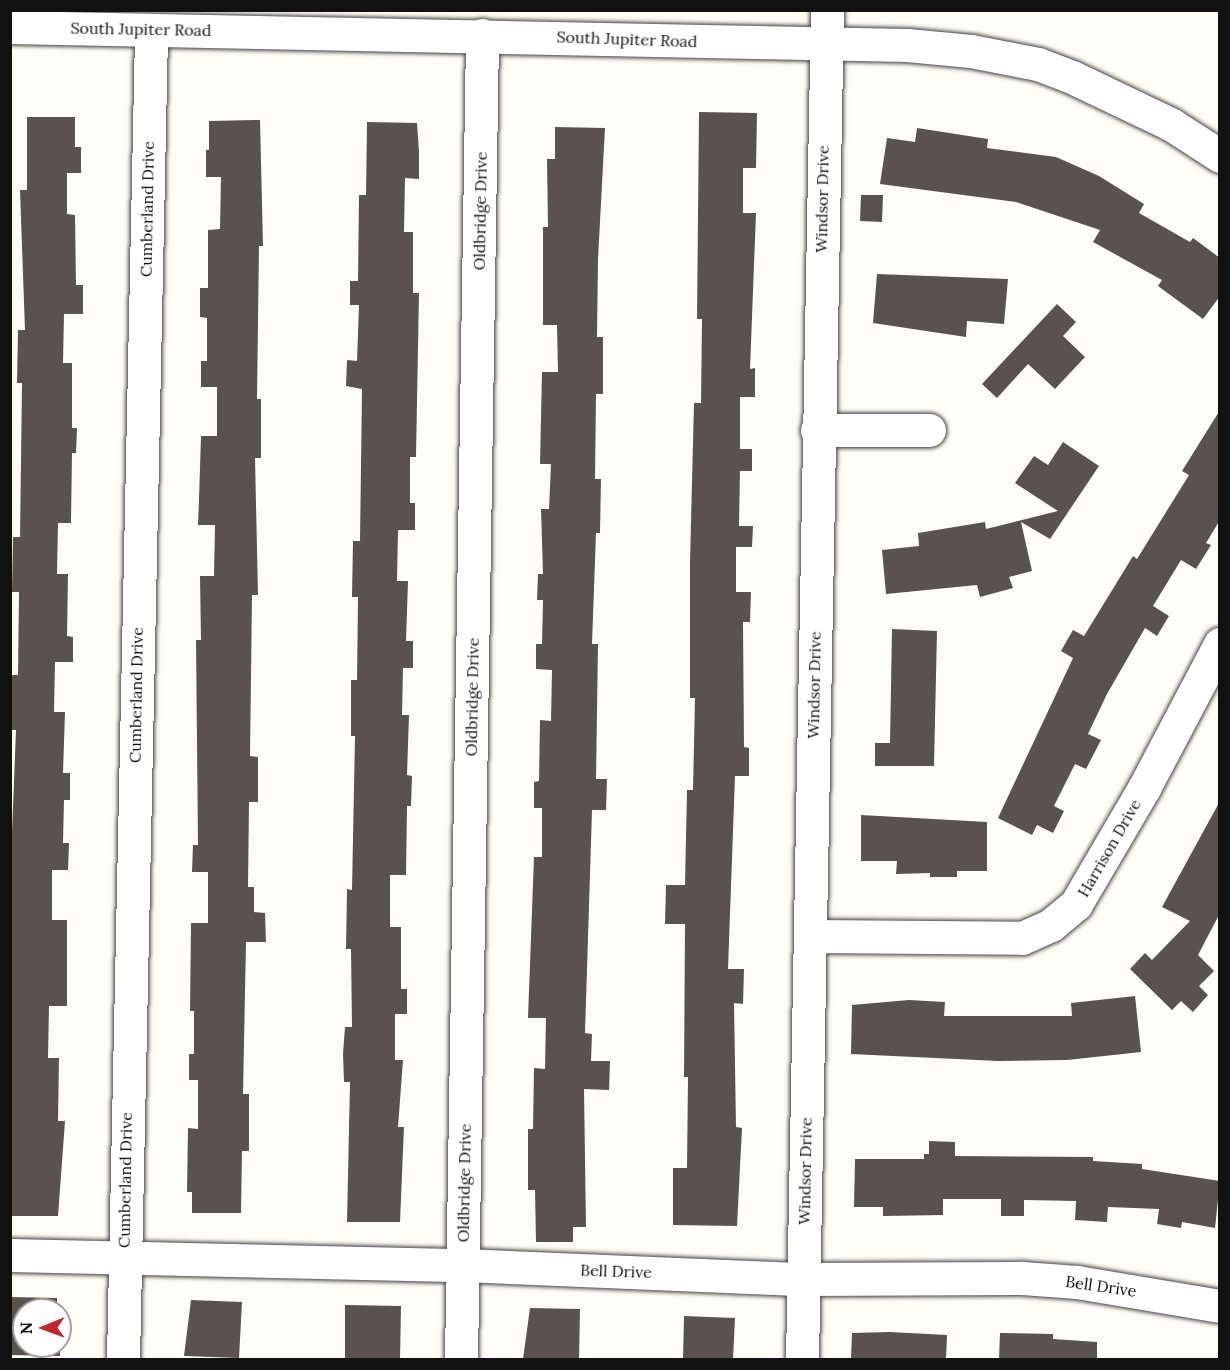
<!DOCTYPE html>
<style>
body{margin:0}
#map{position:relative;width:1230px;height:1370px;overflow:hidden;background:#fffdf5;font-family:Lora,serif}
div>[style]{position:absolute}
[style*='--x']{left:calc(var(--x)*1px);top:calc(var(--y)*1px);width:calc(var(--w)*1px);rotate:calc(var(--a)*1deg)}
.building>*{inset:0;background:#5a524d}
.roads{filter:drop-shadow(0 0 2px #444) drop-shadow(0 0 2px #444)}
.minor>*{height:33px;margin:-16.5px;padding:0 16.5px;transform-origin:16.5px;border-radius:16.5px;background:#fff}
span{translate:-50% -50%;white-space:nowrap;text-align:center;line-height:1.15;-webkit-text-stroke:6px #fff;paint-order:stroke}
.street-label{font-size:16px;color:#111}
.frame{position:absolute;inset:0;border:12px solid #111;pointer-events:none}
.north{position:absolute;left:12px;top:1298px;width:60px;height:60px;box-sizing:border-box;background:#fff;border:2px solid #a0a0a0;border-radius:50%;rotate:269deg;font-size:16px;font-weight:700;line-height:24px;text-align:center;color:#111}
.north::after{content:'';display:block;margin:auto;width:21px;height:27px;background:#c4262e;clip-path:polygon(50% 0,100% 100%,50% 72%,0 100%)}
</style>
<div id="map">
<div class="building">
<div style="clip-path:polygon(699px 112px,757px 113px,756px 168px,743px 168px,743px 213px,756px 213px,750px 369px,755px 368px,755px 397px,740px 397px,740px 449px,752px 449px,752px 471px,740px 471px,739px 526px,753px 526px,752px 547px,736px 547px,736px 592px,751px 592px,750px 622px,743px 622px,744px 747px,749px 748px,749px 776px,735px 776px,728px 969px,744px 969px,743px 1004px,734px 1003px,736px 1127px,742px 1128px,737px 1226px,673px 1225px,673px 1168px,687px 1168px,688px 1077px,684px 1077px,685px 924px,665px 924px,666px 885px,685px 885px,687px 790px,693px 790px,695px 698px,690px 698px,690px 562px,694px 403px,701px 403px,702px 319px,697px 319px)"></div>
<div style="clip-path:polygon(27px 117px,75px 117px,75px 147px,81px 147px,81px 173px,67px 173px,67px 214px,75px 215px,76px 285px,83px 285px,83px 314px,64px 314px,63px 363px,72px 363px,72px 428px,77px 428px,76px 453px,72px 453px,71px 523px,58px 523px,57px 574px,68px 574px,67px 636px,73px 637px,73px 662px,55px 662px,54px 712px,65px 712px,63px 773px,70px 773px,70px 800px,64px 800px,63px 843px,69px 843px,68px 870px,52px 870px,52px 920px,67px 920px,67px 1006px,49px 1006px,48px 1058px,59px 1058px,58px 1121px,65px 1121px,58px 1216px,10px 1216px,10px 883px,16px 730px,10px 730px,11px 675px,18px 675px,19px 592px,12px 592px,13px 537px,20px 537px,22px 383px,17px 383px,18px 330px,25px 330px,20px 190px,27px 190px)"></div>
<div style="clip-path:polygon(260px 120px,263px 246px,259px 246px,257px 399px,261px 399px,261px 458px,255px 458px,258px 595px,252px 595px,250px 756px,258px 757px,258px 802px,249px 802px,248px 887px,254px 887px,254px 912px,265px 913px,266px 942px,246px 942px,243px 1094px,249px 1094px,249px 1151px,242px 1151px,241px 1213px,192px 1213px,192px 1192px,187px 1192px,188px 1128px,198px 1129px,198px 1080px,189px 1080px,189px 1054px,194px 1054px,194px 1011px,190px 1011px,191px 923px,208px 923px,208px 872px,192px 872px,193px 845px,198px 845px,196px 640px,201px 640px,200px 576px,214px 576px,215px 525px,198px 525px,199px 499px,201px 436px,217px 436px,217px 387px,201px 387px,201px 361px,207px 361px,207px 318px,200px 317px,200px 288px,208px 288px,208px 230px,220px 229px,221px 177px,206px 177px,206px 150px,209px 150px,209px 121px)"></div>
<div style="clip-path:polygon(367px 122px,417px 123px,419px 152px,419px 179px,405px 178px,404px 232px,413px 232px,413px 293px,419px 293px,416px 457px,410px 457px,410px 503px,415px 503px,415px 530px,398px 530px,397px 581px,408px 581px,406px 641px,413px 641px,413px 668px,403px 668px,402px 715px,409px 715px,407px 775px,412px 776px,411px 806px,407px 806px,406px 875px,390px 875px,390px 927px,401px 927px,401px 989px,407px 989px,407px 1014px,395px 1014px,395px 1060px,403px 1060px,398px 1127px,404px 1127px,400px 1222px,347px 1222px,350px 1082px,344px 1082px,343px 1054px,345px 1027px,352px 1027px,351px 949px,346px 949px,347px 889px,352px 890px,355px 736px,351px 736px,351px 680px,357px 680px,358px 597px,352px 597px,353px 541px,360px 541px,362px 389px,346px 386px,347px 360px,357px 361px,359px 305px,350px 305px,350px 281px,358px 281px,359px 195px,366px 195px)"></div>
<div style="clip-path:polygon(555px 127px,605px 128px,598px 259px,597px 337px,603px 337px,603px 394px,596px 394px,595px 479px,601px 479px,600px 533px,596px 533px,592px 644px,598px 644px,596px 779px,607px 779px,606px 810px,592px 810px,585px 1033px,592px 1034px,591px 1061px,610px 1061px,609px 1090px,584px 1089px,586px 1227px,573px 1227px,573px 1242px,536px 1242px,535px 1190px,528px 1190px,528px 1129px,533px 1129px,534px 1068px,545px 1069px,546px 1018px,528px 1018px,529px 991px,534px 857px,542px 857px,542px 808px,534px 808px,534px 782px,539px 781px,540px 720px,551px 721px,552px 670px,536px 669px,536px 644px,542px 644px,543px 600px,537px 600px,538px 574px,543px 574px,541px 509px,549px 509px,551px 464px,540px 464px,542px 372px,558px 372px,557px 325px,543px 325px,543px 227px,548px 227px,547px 159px,555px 159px)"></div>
<div style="clip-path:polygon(917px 128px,988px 139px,987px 148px,1056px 157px,1099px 176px,1144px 204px,1139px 213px,1190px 242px,1193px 238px,1220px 258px,1220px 296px,1203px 319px,1158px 286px,1162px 280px,1093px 242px,1100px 230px,1016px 202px,880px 184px,887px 138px,915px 142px)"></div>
<div style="clip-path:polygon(861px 195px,883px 195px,882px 222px,860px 221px)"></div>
<div style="clip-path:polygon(877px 274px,1008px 279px,1004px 324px,967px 321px,966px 337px,873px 323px)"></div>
<div style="clip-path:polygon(1057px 304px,1076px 322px,1063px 336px,1085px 357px,1055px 389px,1028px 364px,997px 398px,982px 384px)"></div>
<div style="clip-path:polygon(1220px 410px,1220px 520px,1206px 543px,1211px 545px,1196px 569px,1181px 560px,1153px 606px,1169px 616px,1157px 636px,1145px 628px,1107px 694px,1088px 734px,1101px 740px,1086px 769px,1075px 764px,1054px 806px,1064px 811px,1053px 833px,1037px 825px,1032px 835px,998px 818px,1073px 658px,1061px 651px,1073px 630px,1084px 636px,1133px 556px,1137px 559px,1189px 475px,1182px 471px)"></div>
<div style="clip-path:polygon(1063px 442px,1099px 466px,1050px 539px,1021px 522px,1032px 571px,1009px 577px,1013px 588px,980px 597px,977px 585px,886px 594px,882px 550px,919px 546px,918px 533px,985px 522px,986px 529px,1058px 511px,1015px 483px,1034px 456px,1048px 465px)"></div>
<div style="clip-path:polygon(892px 629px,937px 631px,934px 766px,875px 766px,875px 743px,890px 743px)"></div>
<div style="clip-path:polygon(1220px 801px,1220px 913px,1198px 955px,1214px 971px,1199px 986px,1208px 995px,1193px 1012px,1181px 1001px,1172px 1010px,1130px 969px,1145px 953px,1152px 960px,1190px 921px,1162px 907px)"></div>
<div style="clip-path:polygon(861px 815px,987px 822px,987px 871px,957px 871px,957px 877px,930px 877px,930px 873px,896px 874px,897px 861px,861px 861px)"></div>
<div style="clip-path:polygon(1135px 996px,1141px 1052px,1067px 1060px,998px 1061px,851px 1054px,852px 1005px,909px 1000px,945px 1002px,944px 1016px,1072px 1016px,1071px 1003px)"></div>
<div style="clip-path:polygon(929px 1141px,955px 1142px,955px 1156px,1093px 1157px,1093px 1161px,1142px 1164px,1142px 1169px,1220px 1181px,1215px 1228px,1182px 1222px,1181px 1228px,1157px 1224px,1159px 1209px,1108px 1207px,1107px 1222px,1075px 1220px,1076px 1201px,1024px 1200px,1024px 1216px,1001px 1216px,1001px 1199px,943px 1199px,943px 1215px,883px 1216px,883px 1207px,854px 1207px,855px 1159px,924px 1159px,924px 1154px,929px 1154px)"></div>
<div style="clip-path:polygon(10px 1297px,57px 1298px,57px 1310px,24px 1310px,24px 1346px,60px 1346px,61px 1330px,60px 1356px,10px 1355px)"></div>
<div style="clip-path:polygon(191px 1300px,242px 1302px,239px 1358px,184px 1356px)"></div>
<div style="clip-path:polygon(345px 1305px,401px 1306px,400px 1359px,345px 1359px)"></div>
<div style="clip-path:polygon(530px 1308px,580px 1309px,579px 1359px,523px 1359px)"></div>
<div style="clip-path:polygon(684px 1316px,735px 1318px,733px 1359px,683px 1359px)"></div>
<div style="clip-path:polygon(890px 1332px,947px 1335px,946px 1359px,851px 1359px,852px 1333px)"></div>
<div style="clip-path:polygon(1000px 1333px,1053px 1334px,1053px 1339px,1097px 1342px,1097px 1359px,999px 1359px)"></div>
</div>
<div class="roads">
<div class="minor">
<div style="--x:10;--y:27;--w:897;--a:1.15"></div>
<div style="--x:907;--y:45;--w:64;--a:5.4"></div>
<div style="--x:971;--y:51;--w:68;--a:11"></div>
<div style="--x:1038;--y:64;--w:36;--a:21"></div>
<div style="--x:1072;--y:77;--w:111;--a:25.6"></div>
<div style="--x:1172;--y:125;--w:57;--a:32.9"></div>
<div style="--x:817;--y:430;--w:112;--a:0"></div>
<div style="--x:811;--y:936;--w:211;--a:0.5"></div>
<div style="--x:1022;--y:938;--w:32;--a:-24"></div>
<div style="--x:1051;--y:925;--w:33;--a:-40"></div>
<div style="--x:1076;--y:904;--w:134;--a:-59.6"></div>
<div style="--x:1144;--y:788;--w:163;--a:-62.2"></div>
<div style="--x:10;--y:1255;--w:453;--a:1.3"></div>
<div style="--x:463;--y:1265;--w:341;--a:2.4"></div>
<div style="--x:804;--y:1279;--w:218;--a:-0.3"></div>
<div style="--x:1022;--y:1278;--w:55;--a:4.2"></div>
<div style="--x:1077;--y:1282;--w:145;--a:9.5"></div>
<div style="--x:123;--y:1360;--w:1330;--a:-88.79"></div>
<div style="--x:461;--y:1360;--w:1325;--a:-89.09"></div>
<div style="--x:802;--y:1360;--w:1350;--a:-88.94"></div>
</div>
</div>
<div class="street-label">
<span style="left:141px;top:29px;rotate:1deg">South Jupiter Road</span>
<span style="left:627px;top:39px;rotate:2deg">South Jupiter Road</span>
<span style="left:822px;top:199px;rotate:-89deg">Windsor Drive</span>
<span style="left:147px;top:209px;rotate:-89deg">Cumberland Drive</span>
<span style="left:480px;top:211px;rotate:-89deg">Oldbridge Drive</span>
<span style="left:814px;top:685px;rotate:-89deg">Windsor Drive</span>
<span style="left:136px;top:695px;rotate:-89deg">Cumberland Drive</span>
<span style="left:472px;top:697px;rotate:-89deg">Oldbridge Drive</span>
<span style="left:1109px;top:848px;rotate:-60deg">Harrison Drive</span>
<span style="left:805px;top:1171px;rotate:-89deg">Windsor Drive</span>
<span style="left:125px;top:1180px;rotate:-89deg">Cumberland Drive</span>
<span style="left:464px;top:1183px;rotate:-89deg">Oldbridge Drive</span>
<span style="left:616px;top:1271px;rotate:2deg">Bell Drive</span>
<span style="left:1101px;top:1286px;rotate:8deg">Bell Drive</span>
</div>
<div class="frame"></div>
<div class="north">N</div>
</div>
